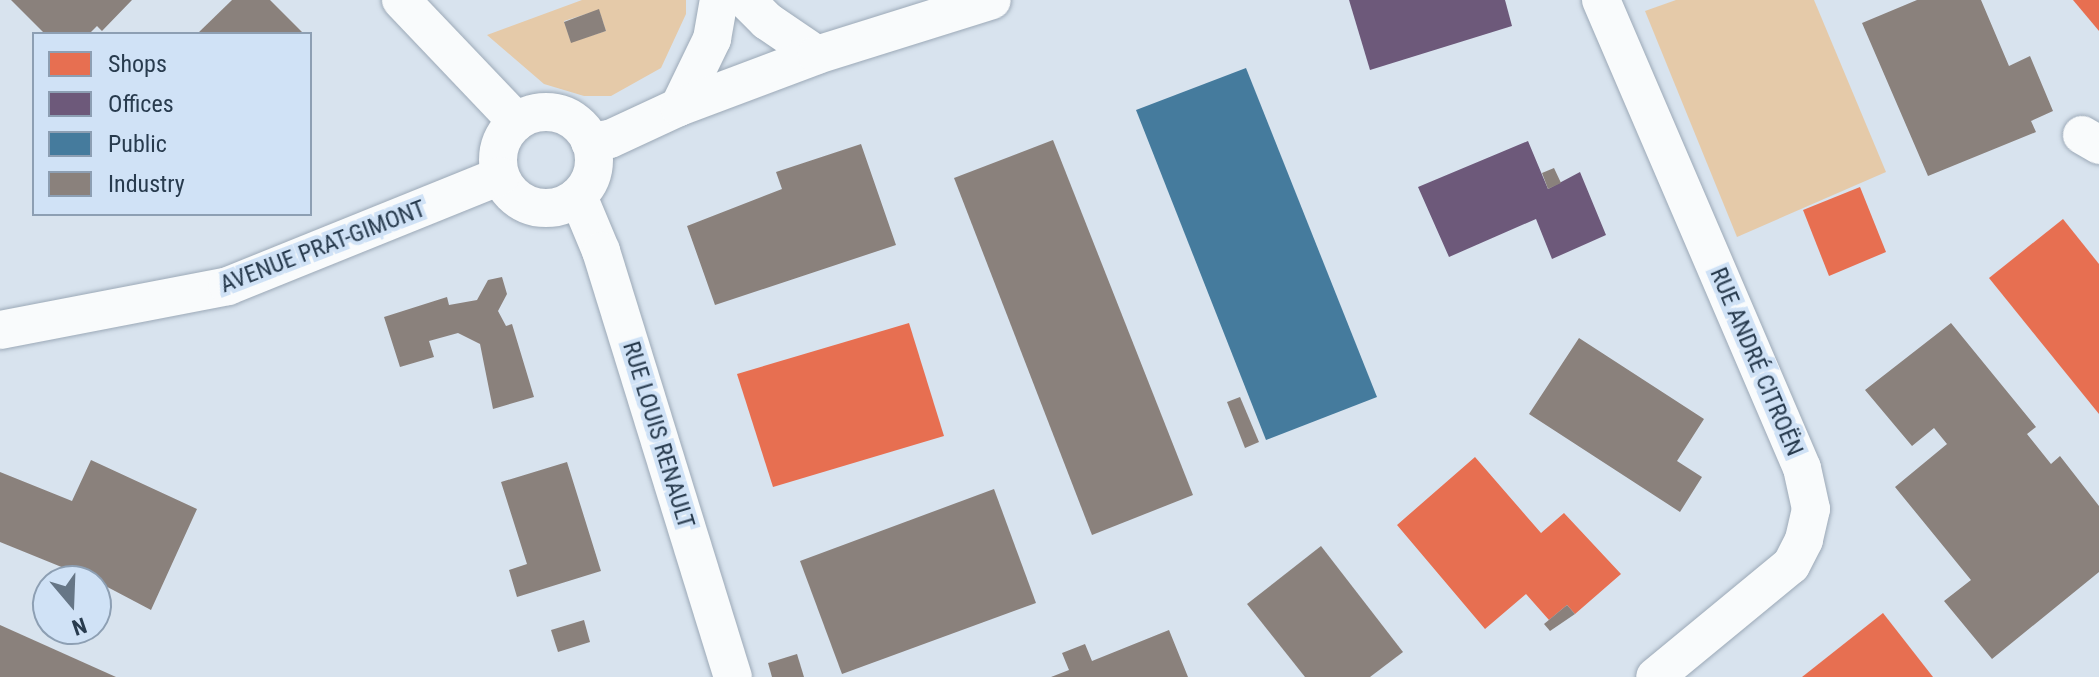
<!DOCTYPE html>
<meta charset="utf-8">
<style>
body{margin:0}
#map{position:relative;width:2099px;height:677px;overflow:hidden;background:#d8e3ee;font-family:"Roboto Condensed",sans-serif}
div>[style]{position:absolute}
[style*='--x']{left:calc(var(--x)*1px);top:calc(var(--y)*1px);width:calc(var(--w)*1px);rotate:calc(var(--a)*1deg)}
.green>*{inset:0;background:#e5caa9}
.shops>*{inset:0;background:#e76f51}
.offices>*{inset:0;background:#6d597a}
.public>*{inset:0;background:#457b9d}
.industry>*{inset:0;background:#8a817c}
.roads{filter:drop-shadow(0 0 2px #9ca9b7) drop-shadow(0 0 2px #9ca9b7)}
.minor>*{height:38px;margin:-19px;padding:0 19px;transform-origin:19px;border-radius:19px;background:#f9fbfc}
.minor>.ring{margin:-19px;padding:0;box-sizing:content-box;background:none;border:38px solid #f9fbfc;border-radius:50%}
span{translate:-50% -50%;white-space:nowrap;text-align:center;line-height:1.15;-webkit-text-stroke:8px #d0e2f6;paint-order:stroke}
.street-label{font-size:24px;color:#283b4e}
.legend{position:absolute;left:32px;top:32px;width:280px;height:184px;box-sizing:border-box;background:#d0e2f6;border:2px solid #8d9fb3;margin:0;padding:10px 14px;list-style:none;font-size:24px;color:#283b4e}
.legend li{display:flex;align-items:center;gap:16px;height:40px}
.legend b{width:40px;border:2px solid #8d9fb3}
.north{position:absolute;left:32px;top:565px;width:80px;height:80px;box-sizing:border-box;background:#d0e2f6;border:2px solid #8d9fb3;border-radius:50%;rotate:161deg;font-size:22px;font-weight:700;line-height:32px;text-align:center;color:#283b4e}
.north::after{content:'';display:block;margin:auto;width:28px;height:36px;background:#667686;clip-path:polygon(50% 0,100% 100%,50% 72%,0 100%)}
</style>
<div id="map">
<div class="green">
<div style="clip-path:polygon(evenodd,582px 0,686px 0,686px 14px,661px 68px,611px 96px,584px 96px,544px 84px,487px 35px,582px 0,599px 10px,606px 31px,571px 42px,564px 21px,599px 10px)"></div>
<div style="clip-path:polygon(1676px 0,1814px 0,1886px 172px,1737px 237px,1645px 11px)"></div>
</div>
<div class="shops">
<div style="clip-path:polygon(2073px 0,2099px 0,2099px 31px)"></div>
<div style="clip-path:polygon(1860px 187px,1886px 252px,1829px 276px,1803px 210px)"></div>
<div style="clip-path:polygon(2063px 219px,2099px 264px,2099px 414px,1989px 278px)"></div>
<div style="clip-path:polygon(909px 323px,944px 436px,773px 487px,737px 374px)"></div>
<div style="clip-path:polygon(1475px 457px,1541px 533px,1564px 513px,1621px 574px,1575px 614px,1567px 605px,1549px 620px,1526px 594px,1485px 629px,1397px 525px)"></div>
<div style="clip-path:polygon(1883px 613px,1933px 677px,1802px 677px)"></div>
</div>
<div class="offices">
<div style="clip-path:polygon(1349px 0,1505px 0,1512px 26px,1370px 70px)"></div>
<div style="clip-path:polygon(1528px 141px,1548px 189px,1580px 172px,1606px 235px,1552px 259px,1536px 219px,1449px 257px,1418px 187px)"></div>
</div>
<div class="public">
<div style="clip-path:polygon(1246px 68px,1377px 397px,1266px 440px,1136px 110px)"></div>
</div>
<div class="industry">
<div style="clip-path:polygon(11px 0,132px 0,102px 31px,97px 26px,89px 34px,45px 34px)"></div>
<div style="clip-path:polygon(232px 0,270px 0,304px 34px,197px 34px)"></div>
<div style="clip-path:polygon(1917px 0,1981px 0,2009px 66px,2030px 56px,2053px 111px,2031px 121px,2036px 132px,1928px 176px,1862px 23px)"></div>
<div style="clip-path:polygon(599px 9px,606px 31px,571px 43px,564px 22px)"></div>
<div style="clip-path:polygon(1053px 140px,1193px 495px,1092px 535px,954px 178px)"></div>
<div style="clip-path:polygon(861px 144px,896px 245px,715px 305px,687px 226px,782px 189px,776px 172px)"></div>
<div style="clip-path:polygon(1554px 168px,1561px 183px,1548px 189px,1542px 173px)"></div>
<div style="clip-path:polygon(502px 277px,507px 294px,498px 311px,506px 326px,512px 324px,534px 397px,493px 409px,480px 344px,458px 333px,429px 341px,434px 357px,400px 367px,384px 317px,447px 297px,449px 305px,477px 300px,488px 280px)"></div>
<div style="clip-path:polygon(1951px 323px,2036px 427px,2027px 434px,2051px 464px,2060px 456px,2099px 506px,2099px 572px,1992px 659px,1944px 601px,1971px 580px,1895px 487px,1947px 444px,1934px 428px,1912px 446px,1865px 390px)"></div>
<div style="clip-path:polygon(1579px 338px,1704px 419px,1677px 461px,1702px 477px,1680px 512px,1529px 414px)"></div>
<div style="clip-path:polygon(1240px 397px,1259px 442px,1245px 448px,1227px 402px)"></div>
<div style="clip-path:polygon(91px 460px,197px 509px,151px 610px,96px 581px,0 542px,0 472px,72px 501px)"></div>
<div style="clip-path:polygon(567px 462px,601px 571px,517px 597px,509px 570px,527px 564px,501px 482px)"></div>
<div style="clip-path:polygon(994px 489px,1036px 603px,842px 674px,800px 561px)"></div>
<div style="clip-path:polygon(1321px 546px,1403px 652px,1370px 677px,1305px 677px,1247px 604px)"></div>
<div style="clip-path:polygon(1567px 605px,1575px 614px,1550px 631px,1544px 624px)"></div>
<div style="clip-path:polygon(584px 620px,590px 642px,558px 652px,551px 630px)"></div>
<div style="clip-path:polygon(0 625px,116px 677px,0 677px)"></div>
<div style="clip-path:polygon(1169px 630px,1188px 677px,1051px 677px,1069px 670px,1062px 653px,1085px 644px,1092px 661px)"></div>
<div style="clip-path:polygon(797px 654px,804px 677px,772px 677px,768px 663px)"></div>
</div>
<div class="roads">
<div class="minor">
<div style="--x:401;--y:0;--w:168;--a:46.4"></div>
<div style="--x:746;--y:0;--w:30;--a:45"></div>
<div style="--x:767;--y:21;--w:60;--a:34.2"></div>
<div style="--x:1601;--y:0;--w:509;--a:66.76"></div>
<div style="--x:1802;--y:468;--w:42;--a:77.6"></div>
<div style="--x:1811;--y:509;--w:32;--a:103"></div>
<div style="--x:1804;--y:540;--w:28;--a:117"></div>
<div style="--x:1791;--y:565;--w:176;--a:140.5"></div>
<div style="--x:679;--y:107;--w:76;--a:-64.1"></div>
<div style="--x:712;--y:39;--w:40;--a:-80"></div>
<div class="ring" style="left:498px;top:112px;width:58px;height:58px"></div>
<div style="--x:2082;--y:135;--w:20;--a:30"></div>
<div style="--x:590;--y:142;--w:20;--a:-9"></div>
<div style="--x:610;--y:139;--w:76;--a:-24.9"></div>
<div style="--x:679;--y:107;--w:147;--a:-20.6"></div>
<div style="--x:817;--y:55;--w:183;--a:-17.4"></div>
<div style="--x:578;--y:196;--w:60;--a:67.3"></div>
<div style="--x:601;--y:251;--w:446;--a:72.8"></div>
<div style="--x:0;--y:330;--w:232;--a:-10.9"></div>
<div style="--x:228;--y:286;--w:293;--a:-22"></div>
</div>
</div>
<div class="street-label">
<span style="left:323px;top:247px;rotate:-21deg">AVENUE PRAT-GIMONT</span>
<span style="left:1756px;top:362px;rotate:67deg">RUE ANDRÉ CITROËN</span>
<span style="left:658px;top:435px;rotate:73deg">RUE LOUIS RENAULT</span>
</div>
<ul class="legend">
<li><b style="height:22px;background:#e76f51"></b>Shops</li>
<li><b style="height:22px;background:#6d597a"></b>Offices</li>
<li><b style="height:22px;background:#457b9d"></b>Public</li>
<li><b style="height:22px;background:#8a817c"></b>Industry</li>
</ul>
<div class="north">N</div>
</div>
